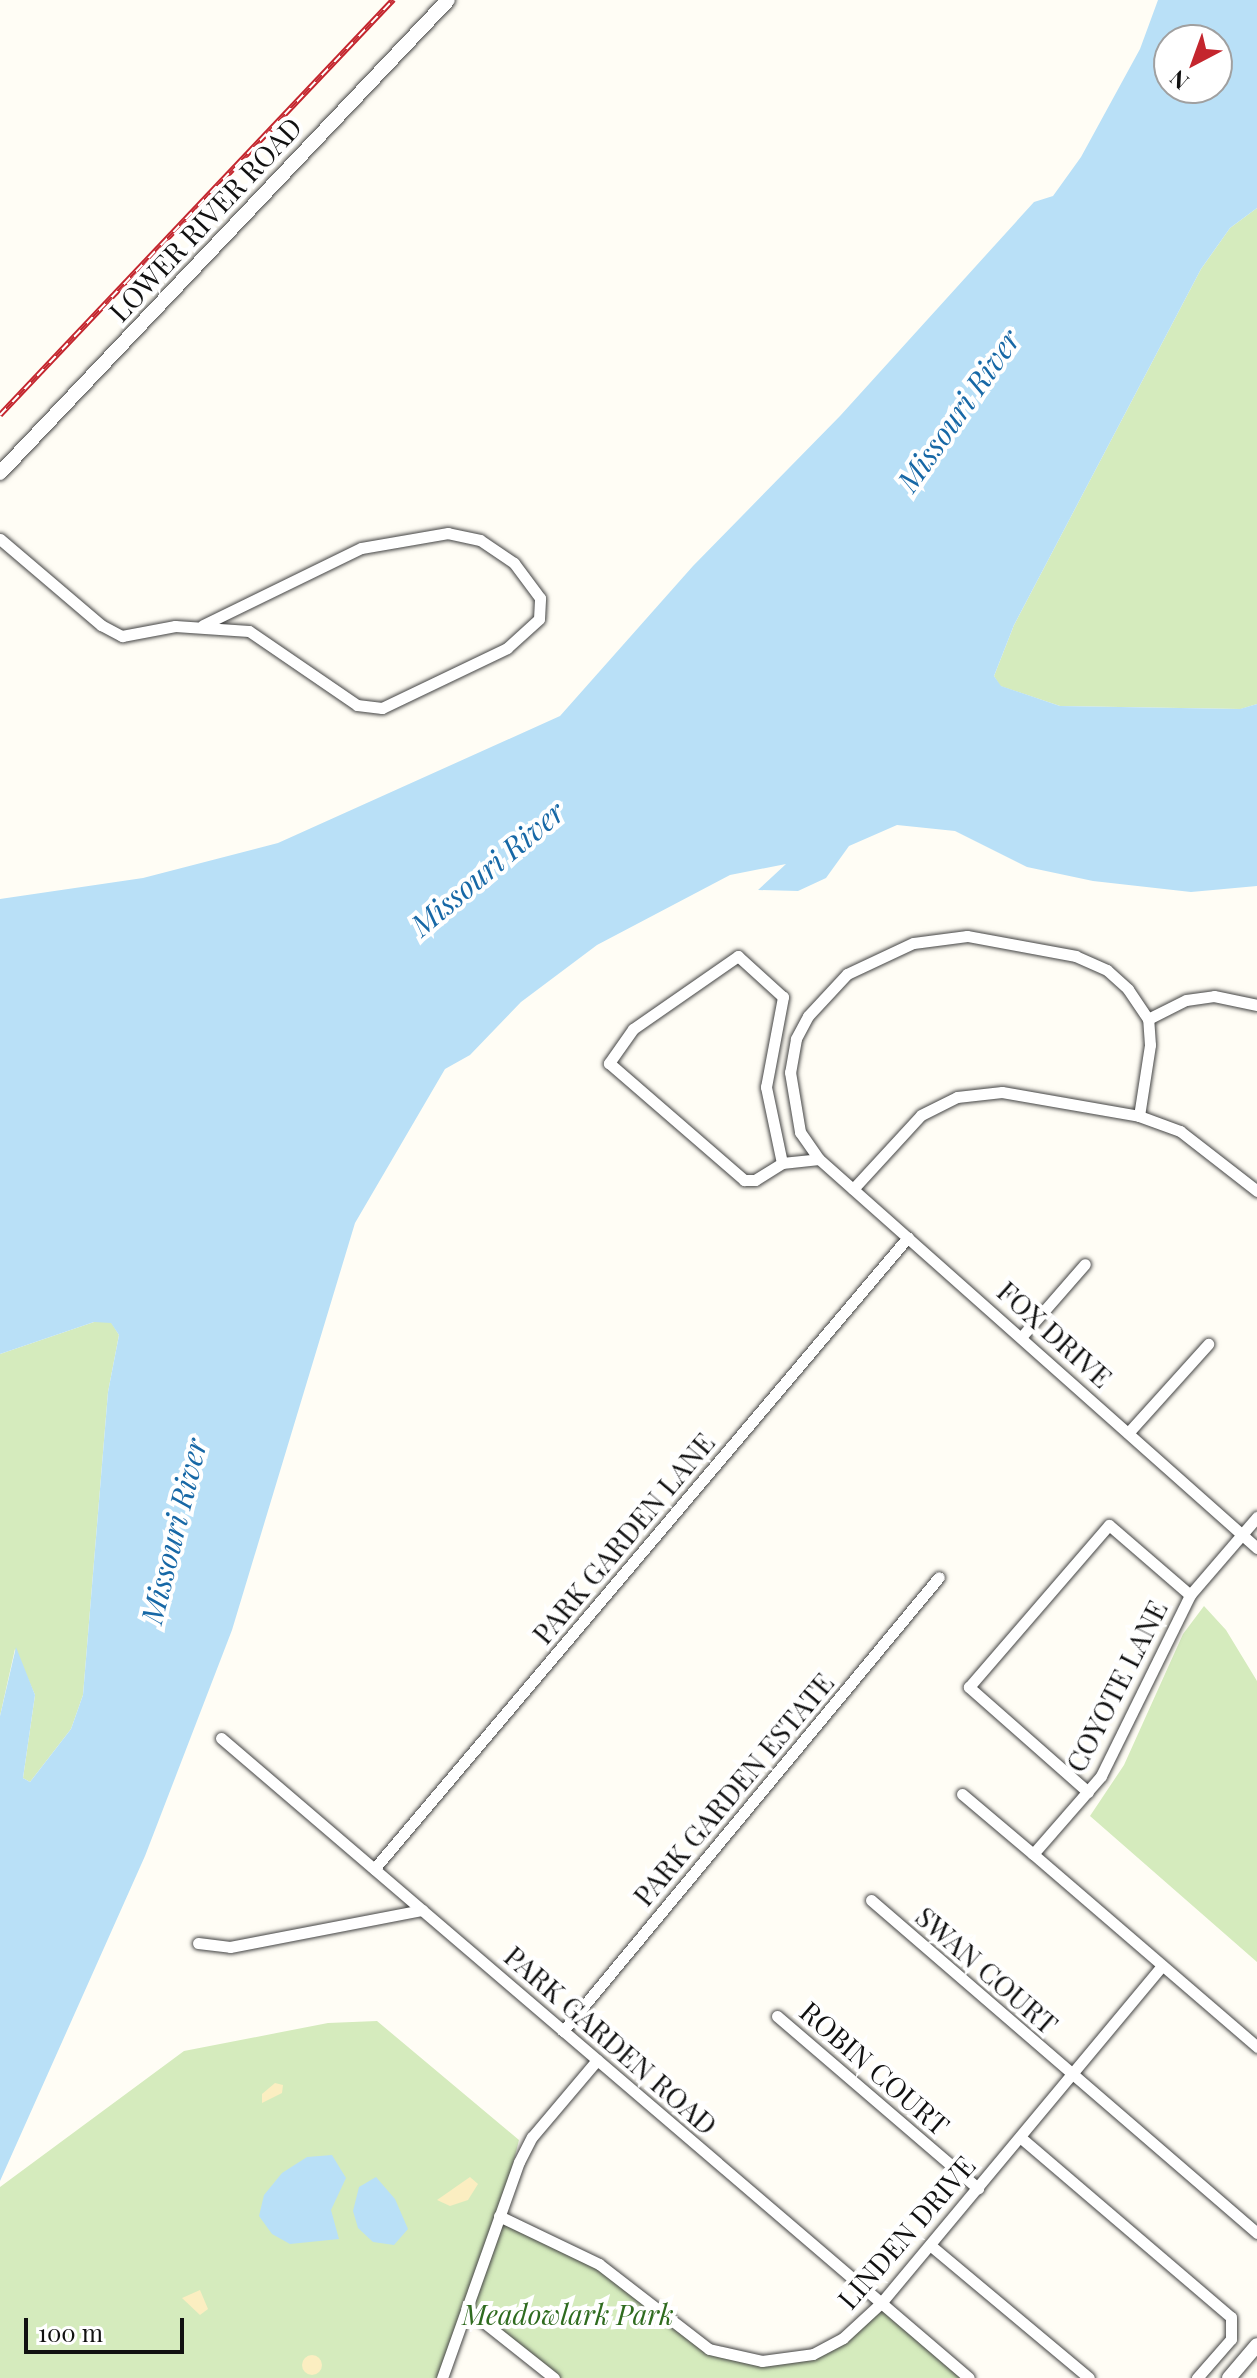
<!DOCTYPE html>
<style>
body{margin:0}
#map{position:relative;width:1257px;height:2378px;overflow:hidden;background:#fffdf5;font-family:"Playfair Display",serif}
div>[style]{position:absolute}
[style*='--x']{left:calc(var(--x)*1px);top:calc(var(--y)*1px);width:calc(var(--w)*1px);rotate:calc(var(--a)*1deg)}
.green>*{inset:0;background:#d5ebbd}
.sand>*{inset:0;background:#fbeec1}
.round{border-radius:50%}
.water>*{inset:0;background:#b9e0f7}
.roads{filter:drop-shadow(0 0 2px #444) drop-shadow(0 0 2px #444)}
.minor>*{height:11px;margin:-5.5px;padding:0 5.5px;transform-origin:5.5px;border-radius:5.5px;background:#fff}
.tertiary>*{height:14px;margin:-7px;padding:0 7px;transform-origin:7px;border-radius:7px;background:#fff}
.rail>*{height:6px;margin-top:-3px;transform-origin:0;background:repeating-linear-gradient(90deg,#fff 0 9px,#c4262e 0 18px);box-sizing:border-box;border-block:2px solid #c4262e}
span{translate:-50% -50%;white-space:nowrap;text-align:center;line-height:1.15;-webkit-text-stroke:8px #fff;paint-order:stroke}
.street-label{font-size:28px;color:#111}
.park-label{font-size:28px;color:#2f6b1f;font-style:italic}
.water-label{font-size:30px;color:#1768a6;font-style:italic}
.north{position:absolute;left:1153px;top:24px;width:80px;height:80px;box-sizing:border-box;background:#fff;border:2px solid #a0a0a0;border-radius:50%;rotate:221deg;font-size:22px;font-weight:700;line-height:32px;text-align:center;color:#111}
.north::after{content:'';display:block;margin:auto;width:28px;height:36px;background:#c4262e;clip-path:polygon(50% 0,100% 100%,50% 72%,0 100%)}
.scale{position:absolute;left:24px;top:2318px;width:160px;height:36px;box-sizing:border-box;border:4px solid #111;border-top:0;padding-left:10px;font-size:24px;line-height:28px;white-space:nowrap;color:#111;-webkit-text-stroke:6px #fff;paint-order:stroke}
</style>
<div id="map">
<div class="green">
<div style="clip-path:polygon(1257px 208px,1257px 704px,1241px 709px,1060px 706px,1000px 686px,994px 676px,1014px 625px,1201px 269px,1230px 228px)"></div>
<div style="clip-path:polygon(94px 1322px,111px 1322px,119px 1335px,108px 1392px,83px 1695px,71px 1729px,30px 1782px,23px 1778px,35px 1695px,15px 1649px,0 1716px,0 1354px)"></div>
<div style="clip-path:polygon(1204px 1606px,1226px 1630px,1257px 1681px,1257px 1962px,1090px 1816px,1124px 1765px,1183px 1634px)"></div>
<div style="clip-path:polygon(377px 2021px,519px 2140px,500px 2216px,599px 2264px,709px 2349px,762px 2361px,813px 2354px,881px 2303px,969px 2378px,554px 2378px,467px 2309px,442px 2378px,0 2378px,0 2187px,184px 2051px,328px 2023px)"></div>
</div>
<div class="sand">
<div style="clip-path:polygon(275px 2083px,283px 2085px,282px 2093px,262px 2103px,262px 2094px)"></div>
<div style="clip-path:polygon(470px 2177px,478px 2184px,468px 2200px,450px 2206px,437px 2200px)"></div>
<div style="clip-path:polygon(200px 2290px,208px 2309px,200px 2315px,182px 2298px)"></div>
<div class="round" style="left:302px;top:2355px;width:20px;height:20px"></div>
</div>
<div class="water">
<div style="clip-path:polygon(evenodd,1158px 0,1257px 0,1257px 208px,1230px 228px,1201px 269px,1014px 625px,994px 676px,1001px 686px,1060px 706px,1240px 709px,1257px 704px,1257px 886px,1191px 892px,1093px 881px,1027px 867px,955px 831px,897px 825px,849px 846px,826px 878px,798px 891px,758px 890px,786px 864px,730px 875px,597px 945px,521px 1002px,470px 1055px,445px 1069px,355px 1223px,232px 1630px,145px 1856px,0 2181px,0 1716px,16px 1647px,35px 1695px,23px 1778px,30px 1782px,71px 1729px,83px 1695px,108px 1392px,119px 1335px,111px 1323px,94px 1322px,0 1354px,0 899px,143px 878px,278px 843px,560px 716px,693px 566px,840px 416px,1034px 202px,1053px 196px,1081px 157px,1140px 49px,1158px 0,1217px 40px,1217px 88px,1169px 88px,1169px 40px,1217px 40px)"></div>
<div style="clip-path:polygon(332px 2155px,346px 2178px,331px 2210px,339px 2239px,290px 2244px,272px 2234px,259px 2216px,264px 2195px,282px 2173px,307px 2157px)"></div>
<div style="clip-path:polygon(376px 2177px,395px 2199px,408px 2229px,394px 2245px,373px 2242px,358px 2228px,353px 2211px,359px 2187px)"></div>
</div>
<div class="roads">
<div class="minor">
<div style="--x:0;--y:539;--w:133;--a:40.4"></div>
<div style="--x:101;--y:625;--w:24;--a:28"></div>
<div style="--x:122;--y:636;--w:54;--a:-10.7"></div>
<div style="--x:175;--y:626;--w:74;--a:3.9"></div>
<div style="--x:249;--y:631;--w:131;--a:34.4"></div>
<div style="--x:357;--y:705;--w:25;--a:7"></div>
<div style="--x:382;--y:708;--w:139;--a:-25.6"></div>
<div style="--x:507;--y:648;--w:43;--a:-42.2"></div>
<div style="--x:539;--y:619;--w:21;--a:-87"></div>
<div style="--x:540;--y:598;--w:44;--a:-126.6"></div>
<div style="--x:514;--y:563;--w:41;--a:-145.9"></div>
<div style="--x:480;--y:540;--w:33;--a:-168"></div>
<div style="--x:448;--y:533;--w:88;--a:170.2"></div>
<div style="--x:361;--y:548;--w:176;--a:154"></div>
<div style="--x:1148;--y:1019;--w:42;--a:-26.6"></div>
<div style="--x:1186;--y:1000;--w:28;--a:-8"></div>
<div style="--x:1214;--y:996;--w:44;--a:11.8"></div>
<div style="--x:1139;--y:1116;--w:72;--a:-81.2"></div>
<div style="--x:1150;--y:1045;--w:26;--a:-94"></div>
<div style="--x:1148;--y:1019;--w:36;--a:-124"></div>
<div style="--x:1128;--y:989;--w:28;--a:-138"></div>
<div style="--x:1107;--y:970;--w:34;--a:-156"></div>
<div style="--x:1076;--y:956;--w:111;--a:-169.6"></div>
<div style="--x:967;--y:936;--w:54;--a:172.6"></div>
<div style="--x:913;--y:943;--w:73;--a:154.8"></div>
<div style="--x:847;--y:974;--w:57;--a:132.9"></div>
<div style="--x:808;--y:1016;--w:26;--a:118"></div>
<div style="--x:796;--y:1039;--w:34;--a:100"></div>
<div style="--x:790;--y:1072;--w:61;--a:80.5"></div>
<div style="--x:800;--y:1132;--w:33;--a:55"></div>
<div style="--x:819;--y:1159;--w:586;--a:41.61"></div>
<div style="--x:782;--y:1163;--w:78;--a:-101.9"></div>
<div style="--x:766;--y:1087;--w:92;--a:-79.3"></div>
<div style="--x:783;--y:997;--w:61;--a:-137.7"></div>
<div style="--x:738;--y:956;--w:128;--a:145.2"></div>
<div style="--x:633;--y:1029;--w:42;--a:125.2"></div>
<div style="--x:609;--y:1063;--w:179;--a:40.9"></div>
<div style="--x:744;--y:1180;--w:11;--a:0"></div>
<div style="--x:755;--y:1180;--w:32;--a:-32"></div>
<div style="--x:782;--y:1163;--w:37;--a:-6"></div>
<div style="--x:853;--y:1189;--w:100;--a:-47.4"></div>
<div style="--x:921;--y:1115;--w:40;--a:-26.6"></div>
<div style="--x:957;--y:1097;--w:45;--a:-6.3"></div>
<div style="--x:1002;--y:1092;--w:139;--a:9.9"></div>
<div style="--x:1139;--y:1116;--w:44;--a:20.1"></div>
<div style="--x:1180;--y:1131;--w:98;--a:37.9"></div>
<div style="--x:1023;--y:1335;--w:94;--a:-48.9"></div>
<div style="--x:1128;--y:1433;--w:120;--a:-48"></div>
<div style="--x:1257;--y:1517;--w:103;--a:130.7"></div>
<div style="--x:1190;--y:1595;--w:202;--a:116.2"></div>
<div style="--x:1101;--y:1776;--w:103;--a:131.1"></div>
<div style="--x:1033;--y:1854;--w:296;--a:40.7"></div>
<div style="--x:221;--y:1738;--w:984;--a:40.55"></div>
<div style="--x:1088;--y:1792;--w:159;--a:-138.6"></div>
<div style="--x:969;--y:1687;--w:214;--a:-49.2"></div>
<div style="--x:1109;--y:1525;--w:107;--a:40.8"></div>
<div style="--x:962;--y:1794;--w:93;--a:40.2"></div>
<div style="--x:374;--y:1869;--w:827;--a:-49.8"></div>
<div style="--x:871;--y:1900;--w:510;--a:40.78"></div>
<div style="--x:198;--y:1943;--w:32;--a:7"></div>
<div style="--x:230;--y:1947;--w:196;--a:-10.9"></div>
<div style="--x:777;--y:2016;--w:265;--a:40.6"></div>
<div style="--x:563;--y:2031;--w:589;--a:-50.37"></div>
<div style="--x:1020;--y:2137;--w:277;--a:40.5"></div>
<div style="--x:1231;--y:2317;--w:22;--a:90"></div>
<div style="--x:1231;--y:2339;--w:52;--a:131.1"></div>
<div style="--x:499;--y:2216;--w:111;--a:25.6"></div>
<div style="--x:599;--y:2264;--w:139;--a:37.7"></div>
<div style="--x:709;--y:2349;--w:54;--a:12.8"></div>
<div style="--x:762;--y:2361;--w:51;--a:-7.8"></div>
<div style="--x:813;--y:2354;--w:34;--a:-28"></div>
<div style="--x:843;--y:2338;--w:52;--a:-42.6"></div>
<div style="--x:881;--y:2303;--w:437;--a:-50.2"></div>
<div style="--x:930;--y:2245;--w:207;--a:39.9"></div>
<div style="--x:467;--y:2309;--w:111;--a:38.4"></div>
<div style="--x:442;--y:2378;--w:229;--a:-70.4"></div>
<div style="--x:519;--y:2162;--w:28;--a:-63"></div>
<div style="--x:532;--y:2137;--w:101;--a:-49.8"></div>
</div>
<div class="tertiary">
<div style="--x:0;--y:473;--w:651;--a:-46.55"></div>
<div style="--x:1229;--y:2378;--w:43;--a:-49.7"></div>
</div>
</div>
<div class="rail">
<div style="--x:0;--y:415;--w:572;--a:-46.56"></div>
</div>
<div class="street-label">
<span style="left:205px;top:219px;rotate:-47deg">LOWER RIVER ROAD</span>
<span style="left:1055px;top:1334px;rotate:42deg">FOX DRIVE</span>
<span style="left:623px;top:1538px;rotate:-50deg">PARK GARDEN LANE</span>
<span style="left:1116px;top:1686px;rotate:-63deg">COYOTE LANE</span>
<span style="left:733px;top:1789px;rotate:-50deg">PARK GARDEN ESTATE</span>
<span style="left:987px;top:1970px;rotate:41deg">SWAN COURT</span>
<span style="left:611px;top:2040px;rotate:41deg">PARK GARDEN ROAD</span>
<span style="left:875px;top:2068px;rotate:41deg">ROBIN COURT</span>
<span style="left:906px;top:2232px;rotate:-49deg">LINDEN DRIVE</span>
</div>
<div class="park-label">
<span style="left:568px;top:2314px">Meadowlark Park</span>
</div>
<div class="water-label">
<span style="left:958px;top:410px;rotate:-55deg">Missouri River</span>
<span style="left:487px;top:868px;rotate:-40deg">Missouri River</span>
<span style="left:173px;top:1531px;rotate:-76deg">Missouri River</span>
</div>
<div class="north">N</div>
<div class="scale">100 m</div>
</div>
